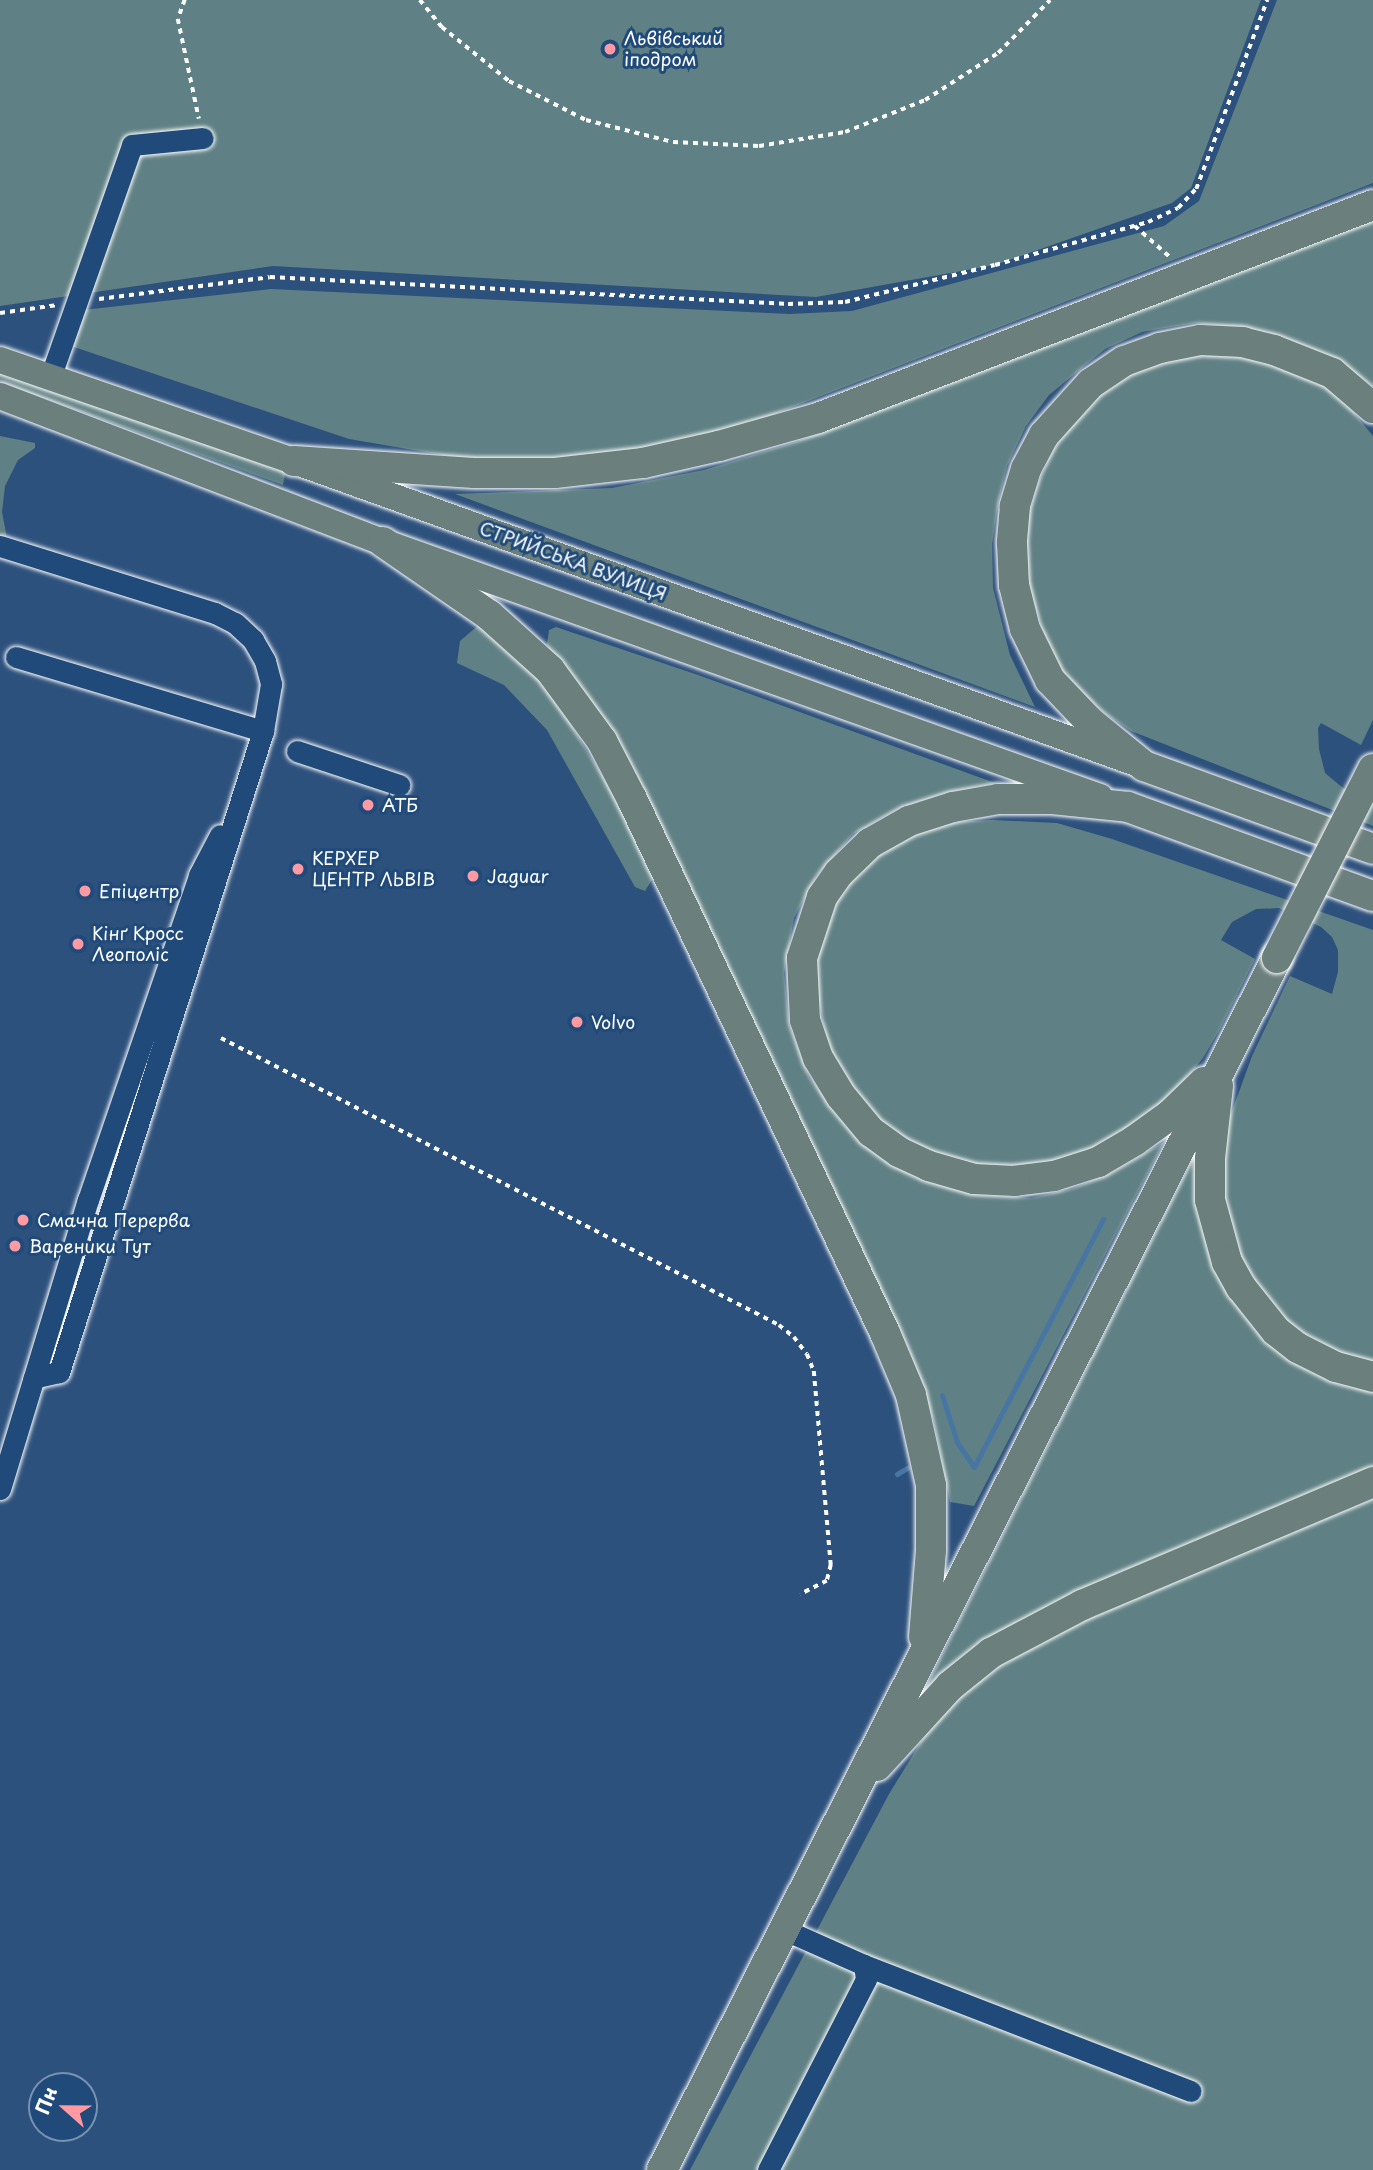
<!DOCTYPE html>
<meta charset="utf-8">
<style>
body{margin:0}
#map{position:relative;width:1373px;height:2170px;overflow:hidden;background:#2d517d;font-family:"Playpen Sans",sans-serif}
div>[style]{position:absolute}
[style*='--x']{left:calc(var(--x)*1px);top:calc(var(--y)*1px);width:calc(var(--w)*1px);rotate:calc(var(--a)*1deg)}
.green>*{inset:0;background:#5f8084}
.stream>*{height:5px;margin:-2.5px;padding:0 2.5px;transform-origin:2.5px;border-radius:2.5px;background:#4776a3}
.path>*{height:3.5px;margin-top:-1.75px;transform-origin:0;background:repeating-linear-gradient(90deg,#fff 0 5px,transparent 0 10px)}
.roads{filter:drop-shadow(0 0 2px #fff) drop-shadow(0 0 2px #fff)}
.minor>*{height:21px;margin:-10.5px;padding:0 10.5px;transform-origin:10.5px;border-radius:10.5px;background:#1f4a7a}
.major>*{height:26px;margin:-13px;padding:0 13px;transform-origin:13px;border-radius:13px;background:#6b7f7c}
.highway>*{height:30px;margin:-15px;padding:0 15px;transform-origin:15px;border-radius:15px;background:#6b7f7c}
.bridges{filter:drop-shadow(0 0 2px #fff) drop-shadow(0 0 2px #fff)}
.highway-bridge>*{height:30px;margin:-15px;padding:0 15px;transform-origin:15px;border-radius:15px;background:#6b7f7c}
.dots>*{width:19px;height:19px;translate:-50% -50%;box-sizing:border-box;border:4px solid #1f4a7a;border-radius:50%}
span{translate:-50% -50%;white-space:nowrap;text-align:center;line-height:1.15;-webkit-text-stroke:6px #1f4a7a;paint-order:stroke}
.poi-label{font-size:18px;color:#fff}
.left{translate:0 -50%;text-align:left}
.street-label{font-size:18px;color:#fff}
.north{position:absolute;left:28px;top:2072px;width:70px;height:70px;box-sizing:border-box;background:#1f4a7a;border:2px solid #7992af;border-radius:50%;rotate:291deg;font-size:19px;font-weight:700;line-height:28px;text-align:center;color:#fff}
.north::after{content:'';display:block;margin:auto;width:24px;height:32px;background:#ff9aa2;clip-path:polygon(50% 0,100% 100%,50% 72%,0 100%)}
</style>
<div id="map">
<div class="green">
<div style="clip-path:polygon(0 0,1261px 0,1191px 188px,1172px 203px,995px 265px,816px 297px,273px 266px,0 306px)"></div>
<div style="clip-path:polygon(1277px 0,1373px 0,1373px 183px,764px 418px,643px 451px,560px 462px,478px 461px,349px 439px,71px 346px,83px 310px,271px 289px,790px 314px,852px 311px,1164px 226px,1199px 201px)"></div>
<div style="clip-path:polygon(1373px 219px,1373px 386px,1337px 362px,1278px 335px,1246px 328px,1195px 323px,1142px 332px,1105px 349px,1049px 395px,1026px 426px,1007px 466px,998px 504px,992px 544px,993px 588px,1010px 655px,1035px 707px,455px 494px,612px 488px,704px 470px,796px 442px)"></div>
<div style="clip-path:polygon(1185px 353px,1255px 356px,1320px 382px,1345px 402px,1373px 436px,1373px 720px,1361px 745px,1321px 723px,1318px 728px,1319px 749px,1325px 773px,1343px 788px,1373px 801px,1373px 826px,1131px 731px,1106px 714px,1071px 684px,1051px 656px,1028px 585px,1025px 548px,1028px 517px,1039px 481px,1053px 450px,1073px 422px,1096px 399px,1120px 379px,1150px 364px)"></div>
<div style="clip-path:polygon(0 373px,286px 470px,283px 485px,0 382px)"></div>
<div style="clip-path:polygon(0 436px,35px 443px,35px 448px,18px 460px,5px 486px,2px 512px,7px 538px,0 536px)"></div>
<div style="clip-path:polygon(480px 624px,544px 681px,620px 805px,656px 873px,645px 891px,635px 887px,547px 730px,504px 685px,457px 663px,460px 641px)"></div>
<div style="clip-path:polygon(556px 627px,698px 675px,995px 783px,945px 793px,899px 808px,853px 834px,817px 875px,794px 918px,784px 973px,789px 1025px,809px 1077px,842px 1119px,925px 1180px,980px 1195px,1031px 1198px,1072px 1189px,1111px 1173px,1164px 1142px,974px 1506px,950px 1502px,934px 1421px,909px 1353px,547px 644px,549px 630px)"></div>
<div style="clip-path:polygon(993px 820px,1057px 823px,1112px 839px,1373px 930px,1373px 1365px,1342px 1356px,1289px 1329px,1250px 1286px,1222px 1205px,1227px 1125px,1252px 1056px,1290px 976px,1332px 994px,1338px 972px,1338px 950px,1332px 937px,1321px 927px,1279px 908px,1256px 909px,1232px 922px,1221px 940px,1255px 959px,1220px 1029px,1203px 1058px,1172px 1096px,1097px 1150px,1024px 1171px,954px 1161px,913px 1145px,879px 1121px,851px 1090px,829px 1052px,815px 980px,819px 947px,830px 910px,854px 878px,881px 852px,916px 832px,955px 822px)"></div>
<div style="clip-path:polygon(1203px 1139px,1230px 1291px,1373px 1385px,1373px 1475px,920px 1699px)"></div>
<div style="clip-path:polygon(1373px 1499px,1373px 2170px,690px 2170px,889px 1794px,930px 1727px,991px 1666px,1044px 1635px)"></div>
</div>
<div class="stream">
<div style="--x:942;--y:1395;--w:49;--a:72.3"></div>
<div style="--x:957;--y:1442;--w:30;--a:56"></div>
<div style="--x:974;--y:1467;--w:280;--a:-62.5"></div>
<div style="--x:897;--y:1474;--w:12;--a:-31"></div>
</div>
<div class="path">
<div style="--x:185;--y:0;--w:20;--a:110"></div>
<div style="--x:178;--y:19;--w:102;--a:78.1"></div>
<div style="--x:420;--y:0;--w:35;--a:51"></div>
<div style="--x:442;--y:27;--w:86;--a:38.9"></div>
<div style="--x:509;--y:81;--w:86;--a:26.9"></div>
<div style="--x:586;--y:120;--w:90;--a:14.2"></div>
<div style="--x:673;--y:142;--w:86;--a:2.7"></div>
<div style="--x:759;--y:146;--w:87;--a:-9.2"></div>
<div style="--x:845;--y:132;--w:86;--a:-21.8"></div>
<div style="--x:925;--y:100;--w:87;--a:-32.8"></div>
<div style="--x:998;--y:53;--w:74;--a:-45.5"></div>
<div style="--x:1135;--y:226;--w:48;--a:41.6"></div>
<div style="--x:99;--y:299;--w:172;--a:-7.3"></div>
<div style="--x:270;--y:277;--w:519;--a:2.98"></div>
<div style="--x:788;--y:304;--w:57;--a:-2"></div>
<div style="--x:845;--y:302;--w:154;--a:-13.9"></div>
<div style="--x:995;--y:265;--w:159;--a:-15.7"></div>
<div style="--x:1148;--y:222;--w:33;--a:-25"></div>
<div style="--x:1178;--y:208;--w:26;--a:-47"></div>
<div style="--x:1196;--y:189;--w:202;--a:-69.4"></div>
<div style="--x:0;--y:313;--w:58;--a:-8"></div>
<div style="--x:221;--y:1038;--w:627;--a:27.22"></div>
<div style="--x:779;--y:1325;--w:19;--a:39"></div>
<div style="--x:794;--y:1337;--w:21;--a:53"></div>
<div style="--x:807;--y:1354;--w:18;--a:68"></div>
<div style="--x:814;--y:1371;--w:195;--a:85"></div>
<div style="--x:831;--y:1565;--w:16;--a:104"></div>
<div style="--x:827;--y:1581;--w:30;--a:153"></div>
</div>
<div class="roads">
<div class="minor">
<div style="--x:50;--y:378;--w:247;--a:-70.6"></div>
<div style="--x:132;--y:145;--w:71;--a:-5.6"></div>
<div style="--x:0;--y:546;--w:225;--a:17.3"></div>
<div style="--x:215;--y:613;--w:22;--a:27"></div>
<div style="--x:235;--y:623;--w:25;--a:43"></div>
<div style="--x:253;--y:640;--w:24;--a:60"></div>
<div style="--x:265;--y:661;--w:24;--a:75"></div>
<div style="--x:271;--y:684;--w:48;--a:99.7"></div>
<div style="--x:263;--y:731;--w:673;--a:107.65"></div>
<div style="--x:59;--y:1372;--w:26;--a:167"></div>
<div style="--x:16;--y:657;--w:258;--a:16.7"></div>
<div style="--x:297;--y:751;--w:108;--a:18.4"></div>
<div style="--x:0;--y:1489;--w:302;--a:-73.1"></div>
<div style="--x:88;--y:1200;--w:343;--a:-71.1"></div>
<div style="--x:199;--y:875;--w:45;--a:-62.3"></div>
<div style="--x:864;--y:1965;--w:350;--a:21.1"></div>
<div style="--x:768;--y:2170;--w:215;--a:-62.8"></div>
<div style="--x:866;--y:1979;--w:14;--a:-98"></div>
<div style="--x:864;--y:1965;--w:89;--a:-156"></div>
</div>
<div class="major">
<div style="--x:0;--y:360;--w:311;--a:19"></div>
<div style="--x:294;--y:461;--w:895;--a:19.73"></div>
<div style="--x:0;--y:396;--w:410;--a:20.9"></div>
<div style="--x:383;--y:542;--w:761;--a:19.58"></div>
</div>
<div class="highway">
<div style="--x:1373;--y:408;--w:54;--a:-139.5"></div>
<div style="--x:1332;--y:373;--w:62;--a:-158.4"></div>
<div style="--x:1274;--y:350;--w:32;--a:-166"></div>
<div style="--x:1243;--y:342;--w:43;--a:-177.3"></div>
<div style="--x:1200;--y:340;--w:41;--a:168.7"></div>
<div style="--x:1160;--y:348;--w:38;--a:160"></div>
<div style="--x:1124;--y:361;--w:40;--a:146"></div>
<div style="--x:1091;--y:383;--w:70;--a:132.1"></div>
<div style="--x:1044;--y:435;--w:38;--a:118"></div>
<div style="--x:1026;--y:469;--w:39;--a:107"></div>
<div style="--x:1015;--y:506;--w:37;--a:95"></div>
<div style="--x:1012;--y:543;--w:42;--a:87.3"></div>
<div style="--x:1014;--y:585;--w:45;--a:76"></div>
<div style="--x:1025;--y:629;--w:57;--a:63.9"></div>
<div style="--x:1050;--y:680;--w:57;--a:46.4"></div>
<div style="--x:1089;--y:721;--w:71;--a:39.3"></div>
<div style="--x:1144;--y:766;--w:244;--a:19.9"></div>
<div style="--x:294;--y:461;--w:180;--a:3.8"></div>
<div style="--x:474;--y:473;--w:81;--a:0"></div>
<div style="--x:555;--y:473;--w:89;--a:-6.5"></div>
<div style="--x:643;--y:463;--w:78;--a:-12.6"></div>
<div style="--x:719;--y:446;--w:103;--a:-15.8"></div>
<div style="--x:818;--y:418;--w:594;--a:-21"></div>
<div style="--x:383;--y:542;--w:129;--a:34.6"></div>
<div style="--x:489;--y:615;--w:82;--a:42"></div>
<div style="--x:550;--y:670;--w:88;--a:53.8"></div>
<div style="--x:602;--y:741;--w:65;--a:62.7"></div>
<div style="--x:632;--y:799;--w:591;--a:64.65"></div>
<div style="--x:885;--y:1333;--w:67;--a:67.2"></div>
<div style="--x:911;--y:1395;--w:92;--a:77.5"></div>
<div style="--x:931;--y:1485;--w:65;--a:90"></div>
<div style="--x:931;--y:1550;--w:87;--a:94.6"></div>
<div style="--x:1204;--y:1082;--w:47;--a:135.9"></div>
<div style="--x:1170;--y:1115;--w:44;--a:144.2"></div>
<div style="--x:1134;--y:1141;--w:42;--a:149.7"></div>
<div style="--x:1098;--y:1162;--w:46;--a:162.3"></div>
<div style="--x:1054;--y:1176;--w:39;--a:173"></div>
<div style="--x:1015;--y:1181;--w:41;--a:-177.2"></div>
<div style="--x:974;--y:1179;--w:47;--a:-163.9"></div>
<div style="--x:929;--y:1166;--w:33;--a:-155"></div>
<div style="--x:899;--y:1152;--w:34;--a:-144"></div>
<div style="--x:871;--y:1132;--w:47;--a:-129.8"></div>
<div style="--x:841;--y:1096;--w:44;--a:-121.2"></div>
<div style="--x:818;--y:1058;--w:40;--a:-108.9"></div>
<div style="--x:805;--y:1020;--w:62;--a:-92.8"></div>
<div style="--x:802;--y:958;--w:64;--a:-71.8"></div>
<div style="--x:822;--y:897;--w:29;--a:-55"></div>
<div style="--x:839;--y:873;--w:43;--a:-44.1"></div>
<div style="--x:870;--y:843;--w:45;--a:-29.4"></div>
<div style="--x:909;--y:821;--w:46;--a:-17.7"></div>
<div style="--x:953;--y:807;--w:46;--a:-10.1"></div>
<div style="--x:998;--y:799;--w:54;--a:0"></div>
<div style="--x:1052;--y:799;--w:76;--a:6"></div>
<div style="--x:1128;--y:807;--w:261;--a:20"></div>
<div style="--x:1218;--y:1086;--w:73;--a:96.3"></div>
<div style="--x:1210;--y:1159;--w:41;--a:90"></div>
<div style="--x:1210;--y:1200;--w:64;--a:74.7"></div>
<div style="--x:1227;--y:1262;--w:29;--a:61"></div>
<div style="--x:1241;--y:1287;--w:56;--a:51.5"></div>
<div style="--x:1276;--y:1331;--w:28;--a:38"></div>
<div style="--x:1298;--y:1348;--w:42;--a:26.6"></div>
<div style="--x:1336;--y:1367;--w:38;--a:15"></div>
<div style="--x:877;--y:1766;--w:108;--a:-47.6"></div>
<div style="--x:950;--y:1686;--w:53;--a:-38.8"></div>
<div style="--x:991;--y:1653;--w:103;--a:-27.8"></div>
<div style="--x:1082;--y:1605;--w:316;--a:-22.9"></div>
<div style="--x:662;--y:2170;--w:1359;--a:-63.1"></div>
</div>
</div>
<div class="bridges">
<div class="highway-bridge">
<div style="--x:1277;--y:958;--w:212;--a:-63.1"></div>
</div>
</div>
<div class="dots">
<div style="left:610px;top:49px;background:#ff9aa2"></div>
<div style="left:368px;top:805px;background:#ff9aa2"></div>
<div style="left:298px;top:869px;background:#ff9aa2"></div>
<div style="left:473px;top:876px;background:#ff9aa2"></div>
<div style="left:85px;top:891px;background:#ff9aa2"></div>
<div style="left:78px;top:944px;background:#ff9aa2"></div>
<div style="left:577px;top:1022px;background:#ff9aa2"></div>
<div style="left:23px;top:1220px;background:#ff9aa2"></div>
<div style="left:15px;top:1246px;background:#ff9aa2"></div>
</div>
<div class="poi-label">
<span class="left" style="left:624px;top:49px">Львівський<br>іподром</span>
<span class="left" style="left:382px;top:805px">АТБ</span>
<span class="left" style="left:312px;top:869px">КЕРХЕР<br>ЦЕНТР ЛЬВІВ</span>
<span class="left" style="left:487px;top:876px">Jaguar</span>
<span class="left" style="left:99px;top:891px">Епіцентр</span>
<span class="left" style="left:92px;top:944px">Кінґ Кросс<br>Леополіс</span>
<span class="left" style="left:591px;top:1022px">Volvo</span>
<span class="left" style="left:37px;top:1220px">Смачна Перерва</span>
<span class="left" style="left:29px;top:1246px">Вареники Тут</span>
</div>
<div class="street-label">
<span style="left:573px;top:561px;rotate:20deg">СТРИЙСЬКА ВУЛИЦЯ</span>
</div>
<div class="north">Пн</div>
</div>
